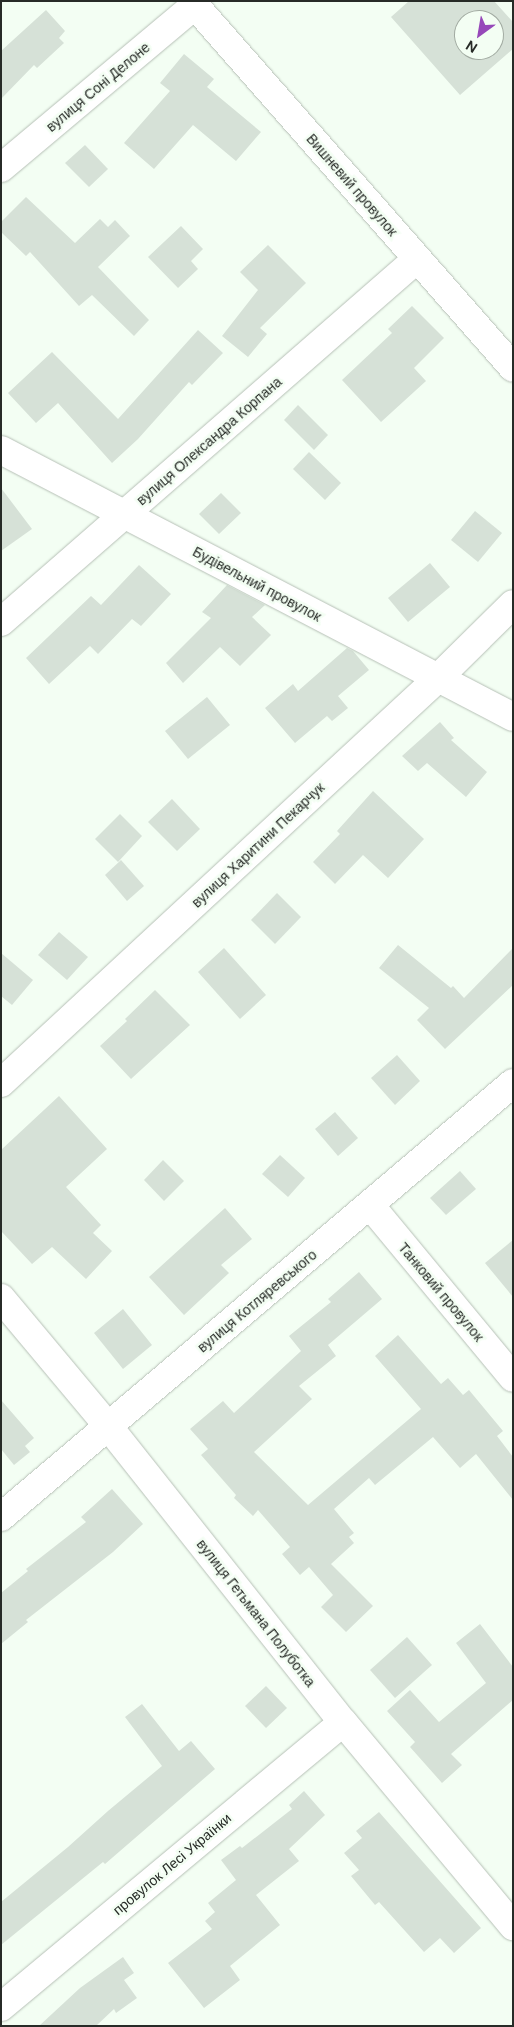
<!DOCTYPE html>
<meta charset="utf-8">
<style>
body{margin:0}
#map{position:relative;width:514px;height:2027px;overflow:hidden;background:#f3fef3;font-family:"DM Sans",sans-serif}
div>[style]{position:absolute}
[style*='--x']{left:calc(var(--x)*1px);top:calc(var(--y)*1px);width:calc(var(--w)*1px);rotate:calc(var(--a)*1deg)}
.building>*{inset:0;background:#d6e1d7}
.roads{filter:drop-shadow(0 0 1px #b6c0b6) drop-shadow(0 0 1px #b6c0b6)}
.minor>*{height:28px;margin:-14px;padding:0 14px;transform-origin:14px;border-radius:14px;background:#fff}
span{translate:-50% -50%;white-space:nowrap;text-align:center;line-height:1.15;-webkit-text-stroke:5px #f3fef3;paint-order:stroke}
.street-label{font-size:14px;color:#272b27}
.frame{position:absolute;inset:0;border:2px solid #272b27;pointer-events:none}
.north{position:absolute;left:454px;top:10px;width:50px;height:50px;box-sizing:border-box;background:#f3fef3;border:1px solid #a1aaa1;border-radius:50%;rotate:212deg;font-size:14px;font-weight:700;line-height:20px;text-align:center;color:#272b27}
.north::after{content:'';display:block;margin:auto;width:18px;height:22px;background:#9648b9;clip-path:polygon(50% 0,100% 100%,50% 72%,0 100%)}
</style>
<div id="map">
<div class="building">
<div style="clip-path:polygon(evenodd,409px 1px,494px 1px,513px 22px,513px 49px,460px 95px,391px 17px,409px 1px,464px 20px,494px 20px,494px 50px,464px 50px,464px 20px)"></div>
<div style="clip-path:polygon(46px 10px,65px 31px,59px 38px,64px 43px,37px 68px,34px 65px,1px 99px,1px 51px)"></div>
<div style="clip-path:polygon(184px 54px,214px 79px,207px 87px,261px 132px,236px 161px,193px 125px,154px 169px,124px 143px,170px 91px,160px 83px)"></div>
<div style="clip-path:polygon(85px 145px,108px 169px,89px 187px,65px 163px)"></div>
<div style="clip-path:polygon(26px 197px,75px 243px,100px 219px,108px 227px,115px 220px,130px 236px,98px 267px,149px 320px,134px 336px,92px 295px,79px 306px,30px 252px,26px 256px,1px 232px,1px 222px)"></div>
<div style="clip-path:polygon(181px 226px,203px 249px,191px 261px,198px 269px,178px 288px,148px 257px)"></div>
<div style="clip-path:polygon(268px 245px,306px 283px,260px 328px,267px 334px,248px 357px,222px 336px,258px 290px,240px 272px)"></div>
<div style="clip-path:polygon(412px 306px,444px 338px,414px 368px,426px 381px,381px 422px,342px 380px,392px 333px,388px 329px)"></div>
<div style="clip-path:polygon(198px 330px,223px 353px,192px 385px,189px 382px,138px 439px,112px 463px,58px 403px,36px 423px,8px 393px,52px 352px,118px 419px)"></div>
<div style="clip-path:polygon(298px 405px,328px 435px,314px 450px,284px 420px)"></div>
<div style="clip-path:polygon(309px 452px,341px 483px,325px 500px,293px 469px)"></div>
<div style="clip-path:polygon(1px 488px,32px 529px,1px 551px)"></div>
<div style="clip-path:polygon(221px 493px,241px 513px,219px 534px,199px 514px)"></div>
<div style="clip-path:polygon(475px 511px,502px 533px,478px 562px,451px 540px)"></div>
<div style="clip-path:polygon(430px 563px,450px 587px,408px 622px,388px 598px)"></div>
<div style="clip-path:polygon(139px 565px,171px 594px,141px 626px,132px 619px,98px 654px,90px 646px,49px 684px,26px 658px,91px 596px,101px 605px)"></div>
<div style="clip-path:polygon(227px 585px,265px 605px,252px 617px,271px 635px,240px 666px,220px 647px,183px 683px,166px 663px,211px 618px,202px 612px)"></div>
<div style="clip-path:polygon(347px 648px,353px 651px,369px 670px,338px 696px,348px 708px,332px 721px,327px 716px,295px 743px,265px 708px,293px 684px,298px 691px)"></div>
<div style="clip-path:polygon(207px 697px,230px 725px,188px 759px,165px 731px)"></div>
<div style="clip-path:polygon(440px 722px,454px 738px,451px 740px,487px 772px,466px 797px,427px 763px,418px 771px,402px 756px)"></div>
<div style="clip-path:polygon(373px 791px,424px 839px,388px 878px,363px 855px,335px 884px,313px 862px,340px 834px,337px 831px)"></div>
<div style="clip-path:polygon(172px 799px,200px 829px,177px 851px,148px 822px)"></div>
<div style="clip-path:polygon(120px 814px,142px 836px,118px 862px,95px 839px)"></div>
<div style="clip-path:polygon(121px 860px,144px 886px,127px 901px,105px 875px)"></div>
<div style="clip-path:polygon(277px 893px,301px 917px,275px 944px,251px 920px)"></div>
<div style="clip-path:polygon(59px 932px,88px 957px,67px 980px,38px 955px)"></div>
<div style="clip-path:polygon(398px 945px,451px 988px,453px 986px,464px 998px,513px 948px,513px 985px,445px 1049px,417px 1020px,429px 1008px,379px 968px)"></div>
<div style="clip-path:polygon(224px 948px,266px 995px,240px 1019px,198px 972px)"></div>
<div style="clip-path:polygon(1px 953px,33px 980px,12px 1005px,1px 996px)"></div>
<div style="clip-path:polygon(155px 990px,190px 1025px,131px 1079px,100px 1046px,127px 1021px,125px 1019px)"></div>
<div style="clip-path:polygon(397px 1055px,420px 1081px,395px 1105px,371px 1078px)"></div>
<div style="clip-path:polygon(59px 1096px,107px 1149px,66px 1187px,101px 1225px,93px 1233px,112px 1251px,86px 1279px,52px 1247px,32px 1264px,1px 1231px,1px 1150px)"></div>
<div style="clip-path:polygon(335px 1112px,358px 1138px,338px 1156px,315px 1129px)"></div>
<div style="clip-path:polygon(280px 1155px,305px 1178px,288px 1197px,262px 1174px)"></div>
<div style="clip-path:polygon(163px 1160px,184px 1181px,164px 1201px,144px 1180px)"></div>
<div style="clip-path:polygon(460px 1171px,476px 1189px,446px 1215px,430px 1198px)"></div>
<div style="clip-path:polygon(225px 1208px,252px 1239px,221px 1265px,229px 1273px,184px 1315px,149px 1277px)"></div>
<div style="clip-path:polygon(513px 1240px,513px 1297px,485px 1263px)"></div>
<div style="clip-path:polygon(359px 1272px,382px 1299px,328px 1345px,336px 1356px,299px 1386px,312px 1399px,254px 1452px,308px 1505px,421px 1409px,375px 1356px,398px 1335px,441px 1384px,448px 1378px,463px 1395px,469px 1390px,503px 1431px,497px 1436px,513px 1457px,513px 1500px,476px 1454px,460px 1468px,433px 1437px,375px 1485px,369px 1478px,334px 1509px,354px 1533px,349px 1537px,354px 1543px,331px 1564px,373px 1606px,346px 1632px,321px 1607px,333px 1595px,309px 1567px,300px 1575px,282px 1554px,290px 1547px,258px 1510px,253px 1516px,234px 1498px,236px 1495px,201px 1455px,208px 1449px,190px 1429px,223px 1401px,234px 1413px,301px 1351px,289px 1336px,331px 1302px,328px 1299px)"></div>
<div style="clip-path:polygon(123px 1309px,152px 1345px,123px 1369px,94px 1333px)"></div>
<div style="clip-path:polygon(1px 1400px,34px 1438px,25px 1446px,30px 1452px,14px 1465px,1px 1449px)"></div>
<div style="clip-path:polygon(112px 1489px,143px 1524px,113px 1552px,26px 1620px,28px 1622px,1px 1644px,1px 1593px,28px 1571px,26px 1569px,86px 1522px,81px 1517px)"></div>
<div style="clip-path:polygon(480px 1624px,513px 1667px,513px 1700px,451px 1754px,462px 1765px,442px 1783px,410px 1747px,415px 1742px,387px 1711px,410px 1690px,439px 1722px,486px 1683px,456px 1643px)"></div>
<div style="clip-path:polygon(407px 1637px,432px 1665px,395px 1698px,370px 1670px)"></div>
<div style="clip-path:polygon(266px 1686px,287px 1708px,266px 1728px,245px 1706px)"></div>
<div style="clip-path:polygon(142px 1704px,179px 1751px,191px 1741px,215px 1769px,105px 1864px,103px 1862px,1px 1945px,1px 1902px,68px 1847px,108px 1811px,162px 1766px,125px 1717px)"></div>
<div style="clip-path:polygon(304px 1791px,325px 1815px,289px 1849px,299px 1861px,256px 1895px,280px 1925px,230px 1966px,240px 1980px,204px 2008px,168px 1963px,212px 1929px,205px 1921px,215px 1912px,208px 1903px,236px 1880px,221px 1860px,240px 1846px,242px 1848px,292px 1809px,289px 1805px)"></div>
<div style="clip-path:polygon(379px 1812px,481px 1928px,454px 1953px,440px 1938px,424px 1952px,379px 1902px,375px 1905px,351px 1876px,359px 1870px,344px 1853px,362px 1838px,356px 1831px)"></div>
<div style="clip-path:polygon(123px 1957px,134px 1973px,124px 1980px,137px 1998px,116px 2013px,114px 2009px,96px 2026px,39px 2026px,80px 1988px)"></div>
</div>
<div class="roads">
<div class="minor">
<div style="--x:191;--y:1;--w:488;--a:48.7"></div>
<div style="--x:1;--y:168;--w:253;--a:-40"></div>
<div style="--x:1;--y:450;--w:577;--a:27.54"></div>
<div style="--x:1;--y:622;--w:552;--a:-41.11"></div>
<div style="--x:1;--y:1083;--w:596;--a:-42.82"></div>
<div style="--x:438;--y:678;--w:105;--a:-44.6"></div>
<div style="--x:370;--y:1205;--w:224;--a:50.4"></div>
<div style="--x:1;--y:1298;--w:167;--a:50.1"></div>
<div style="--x:108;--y:1426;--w:378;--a:51.6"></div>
<div style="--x:343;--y:1722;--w:266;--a:50.2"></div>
<div style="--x:1;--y:1517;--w:671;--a:-40.29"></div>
<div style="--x:1;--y:2007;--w:445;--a:-39.8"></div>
</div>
</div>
<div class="street-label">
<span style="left:98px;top:87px;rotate:-40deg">вулиця Соні Делоне</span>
<span style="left:352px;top:185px;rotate:49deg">Вишневий провулок</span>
<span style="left:209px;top:441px;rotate:-41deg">вулиця Олександра Корпана</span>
<span style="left:257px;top:584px;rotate:28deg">Будівельний провулок</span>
<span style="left:258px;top:845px;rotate:-43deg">вулиця Харитини Пекарчук</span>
<span style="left:441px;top:1292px;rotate:50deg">Танковий провулок</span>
<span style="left:257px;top:1301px;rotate:-40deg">вулиця Котляревського</span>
<span style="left:256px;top:1613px;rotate:52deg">вулиця Гетьмана Полуботка</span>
<span style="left:172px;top:1864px;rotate:-40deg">провулок Лесі Українки</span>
</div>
<div class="frame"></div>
<div class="north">N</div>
</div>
